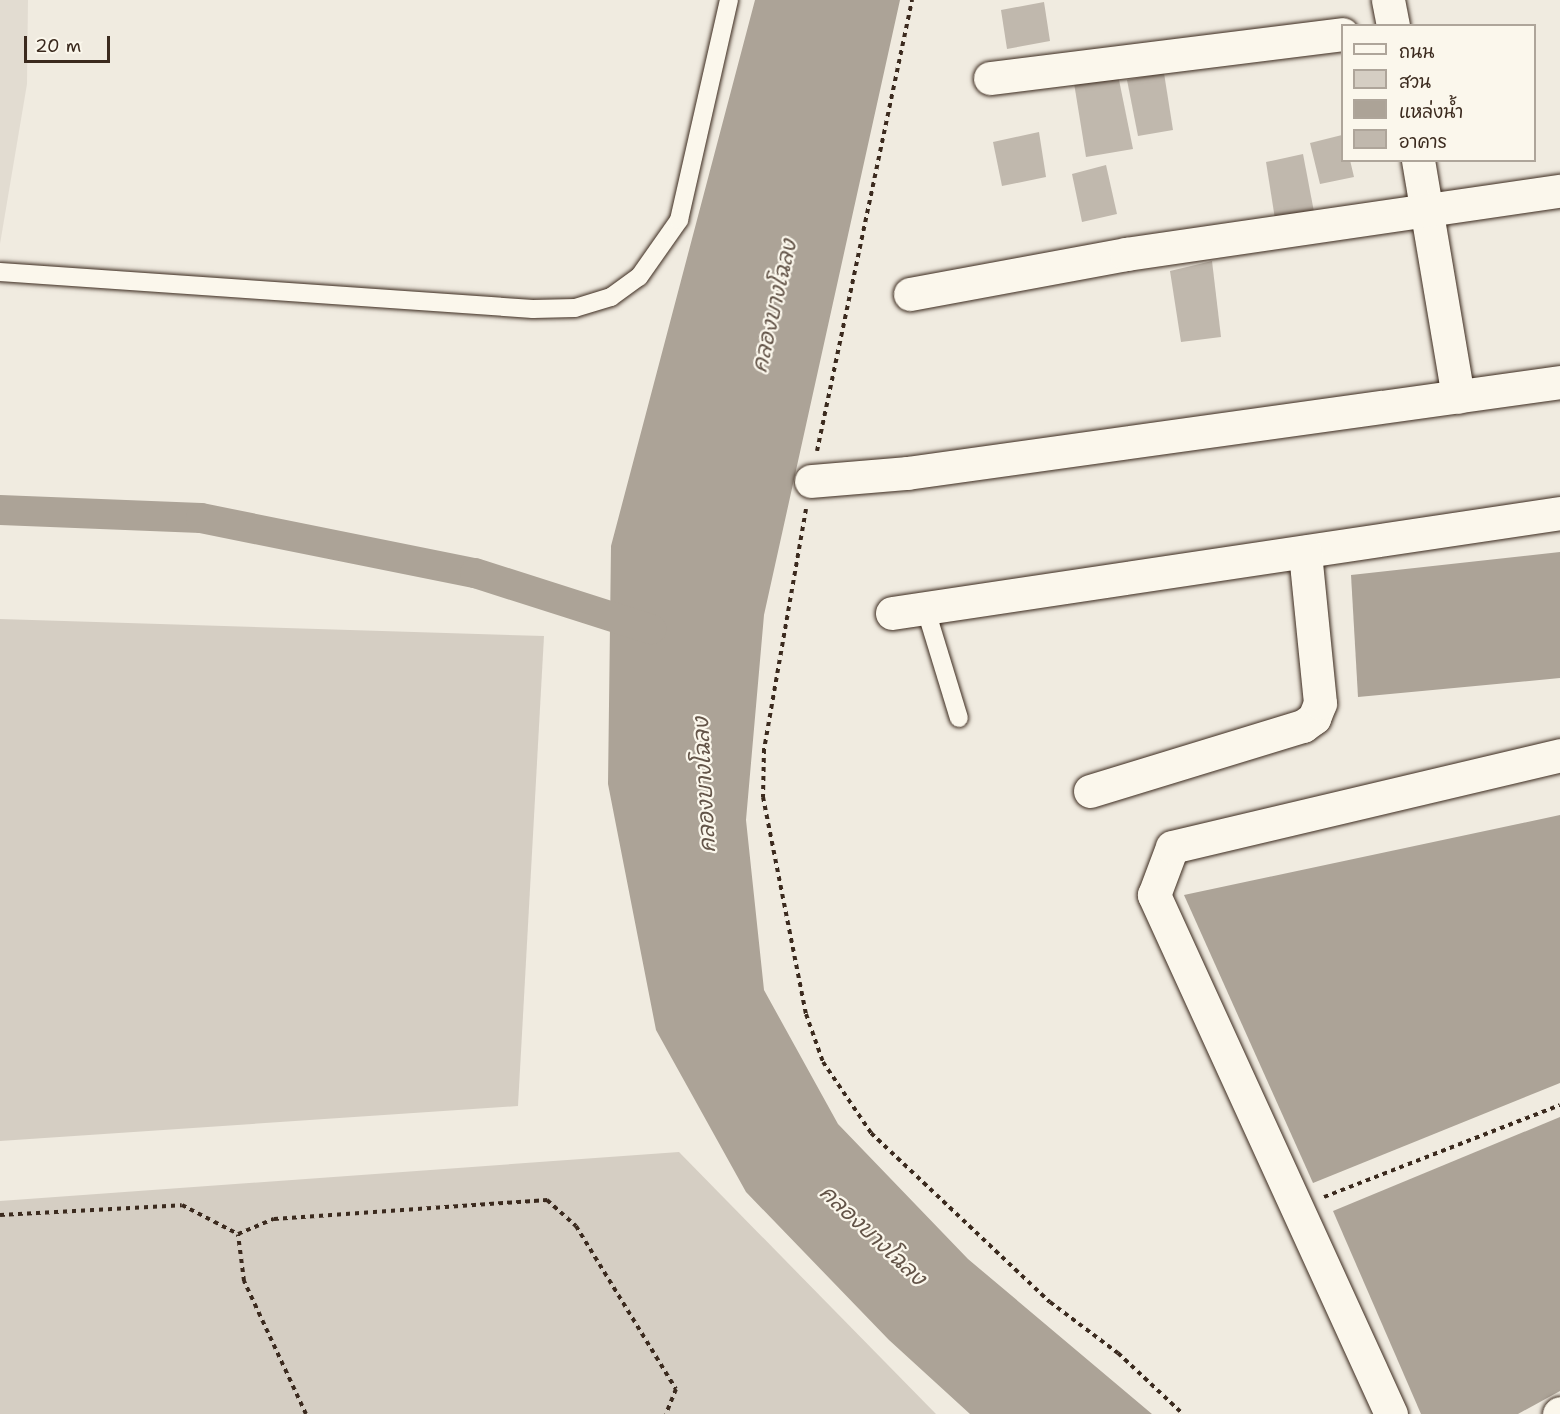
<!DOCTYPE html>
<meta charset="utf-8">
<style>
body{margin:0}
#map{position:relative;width:1560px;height:1414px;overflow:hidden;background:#f0ebe0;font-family:"Shantell Sans","Playpen Sans Thai",sans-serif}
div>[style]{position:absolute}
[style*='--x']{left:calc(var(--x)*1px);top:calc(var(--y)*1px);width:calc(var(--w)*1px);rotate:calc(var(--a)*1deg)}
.built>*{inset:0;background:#e2dcd1}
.green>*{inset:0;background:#d5cec3}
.water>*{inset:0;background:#aca397}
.canal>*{height:30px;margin:-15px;padding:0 15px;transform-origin:15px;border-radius:15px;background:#aca397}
.building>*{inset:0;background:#c0b8ad}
.path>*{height:4px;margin-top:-2px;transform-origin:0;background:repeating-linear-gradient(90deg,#3b2a1e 0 4.5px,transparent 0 9px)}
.roads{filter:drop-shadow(0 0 2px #3b2a1e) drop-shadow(0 0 2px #3b2a1e)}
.lane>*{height:18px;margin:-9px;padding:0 9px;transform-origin:9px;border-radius:9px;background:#fbf7ec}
.street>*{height:33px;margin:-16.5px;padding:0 16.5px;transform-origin:16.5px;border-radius:16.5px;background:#fbf7ec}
span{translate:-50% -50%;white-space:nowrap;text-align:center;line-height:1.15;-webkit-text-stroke:4.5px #fbf7ec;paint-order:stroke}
.water-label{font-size:22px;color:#635448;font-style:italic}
.legend{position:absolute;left:1341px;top:24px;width:195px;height:138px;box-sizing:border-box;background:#fbf7ec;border:2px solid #aea59a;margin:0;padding:8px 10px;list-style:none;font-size:18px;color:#3b2a1e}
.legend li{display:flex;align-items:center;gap:12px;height:30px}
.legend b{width:30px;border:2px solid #aea59a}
.scale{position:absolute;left:24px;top:36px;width:86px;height:27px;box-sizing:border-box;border:3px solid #3b2a1e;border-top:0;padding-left:8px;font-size:18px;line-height:21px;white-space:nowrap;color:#3b2a1e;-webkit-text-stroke:4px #fbf7ec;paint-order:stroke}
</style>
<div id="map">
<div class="built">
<div style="clip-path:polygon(0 0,28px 0,27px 84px,0 244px)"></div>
</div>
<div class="green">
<div style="clip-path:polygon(0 619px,544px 636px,518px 1106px,0 1141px)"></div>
<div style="clip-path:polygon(679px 1152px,936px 1414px,0 1414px,0 1201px)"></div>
</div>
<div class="water">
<div style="clip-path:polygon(755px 0,900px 0,764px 615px,746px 820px,764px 990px,838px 1124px,968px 1259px,1152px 1414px,970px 1414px,889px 1340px,746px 1192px,656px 1030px,608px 784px,611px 546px)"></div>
<div style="clip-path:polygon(1560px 552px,1560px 678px,1358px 697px,1351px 575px)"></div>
<div style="clip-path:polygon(1560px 815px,1560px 1083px,1313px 1183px,1184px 895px)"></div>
<div style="clip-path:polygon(1560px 1117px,1560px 1391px,1518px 1414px,1421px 1414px,1333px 1211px)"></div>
</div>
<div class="canal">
<div style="--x:0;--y:510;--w:201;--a:2.3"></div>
<div style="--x:201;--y:518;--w:279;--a:11.4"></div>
<div style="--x:475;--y:573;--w:185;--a:17.7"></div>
</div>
<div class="building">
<div style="clip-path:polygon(1044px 2px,1050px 41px,1007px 49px,1001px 10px)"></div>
<div style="clip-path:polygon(1164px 73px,1173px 130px,1138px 136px,1127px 80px)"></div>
<div style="clip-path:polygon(1118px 75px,1133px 149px,1086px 157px,1074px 83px)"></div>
<div style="clip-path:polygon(1039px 132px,1046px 177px,1002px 186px,993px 142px)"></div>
<div style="clip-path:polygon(1342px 135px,1342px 160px,1350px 160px,1354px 177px,1320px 184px,1310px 143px)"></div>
<div style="clip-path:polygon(1303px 154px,1314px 212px,1275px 219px,1266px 162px)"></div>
<div style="clip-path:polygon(1106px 165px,1117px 214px,1082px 222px,1072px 174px)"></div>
<div style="clip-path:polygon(1212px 261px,1221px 337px,1181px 342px,1170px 271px)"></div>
</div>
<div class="path">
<div style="--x:817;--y:451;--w:461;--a:-78.1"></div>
<div style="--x:806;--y:509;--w:244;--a:99.9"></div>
<div style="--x:764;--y:749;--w:48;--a:91.2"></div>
<div style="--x:763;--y:797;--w:221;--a:78.8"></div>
<div style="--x:806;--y:1014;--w:51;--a:70.5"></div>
<div style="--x:823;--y:1062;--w:86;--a:55.9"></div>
<div style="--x:871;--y:1133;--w:246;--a:43.4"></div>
<div style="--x:1050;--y:1302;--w:85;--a:36.9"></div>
<div style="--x:1118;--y:1353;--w:89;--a:43.2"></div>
<div style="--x:1324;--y:1197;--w:253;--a:-21.3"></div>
<div style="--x:0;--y:1215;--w:182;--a:-3.1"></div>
<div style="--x:182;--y:1205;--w:63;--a:27.4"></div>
<div style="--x:306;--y:1414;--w:147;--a:-115"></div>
<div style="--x:244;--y:1281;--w:47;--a:-97.3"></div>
<div style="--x:238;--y:1234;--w:39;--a:-23"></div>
<div style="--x:274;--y:1219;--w:274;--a:-4"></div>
<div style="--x:547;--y:1200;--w:39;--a:42"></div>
<div style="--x:576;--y:1226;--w:191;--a:58.5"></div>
<div style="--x:676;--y:1389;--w:27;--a:112"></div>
</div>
<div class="roads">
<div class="lane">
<div style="--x:0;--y:272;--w:534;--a:3.97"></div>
<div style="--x:533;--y:309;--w:42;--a:-1.4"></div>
<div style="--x:575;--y:308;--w:38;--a:-17"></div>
<div style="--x:611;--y:297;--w:34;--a:-36"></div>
<div style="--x:639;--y:277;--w:70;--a:-54.9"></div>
<div style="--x:679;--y:220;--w:226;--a:-77.2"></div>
<div style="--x:925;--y:607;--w:116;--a:73"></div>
</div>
<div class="street">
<div style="--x:1388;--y:0;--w:26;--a:79"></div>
<div style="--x:990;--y:78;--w:355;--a:-7.1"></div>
<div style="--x:1418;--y:160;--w:240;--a:80.4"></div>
<div style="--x:910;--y:294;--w:220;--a:-10.5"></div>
<div style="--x:1126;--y:254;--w:439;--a:-8.3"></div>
<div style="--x:811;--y:481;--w:96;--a:-4.8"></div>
<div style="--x:907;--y:473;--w:659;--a:-7.93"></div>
<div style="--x:892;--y:613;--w:675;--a:-8.51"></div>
<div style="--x:1090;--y:791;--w:223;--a:-17"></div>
<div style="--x:1303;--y:726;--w:14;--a:-36"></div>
<div style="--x:1314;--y:718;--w:16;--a:-68"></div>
<div style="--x:1320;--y:703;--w:152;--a:-95.7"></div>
<div style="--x:1391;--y:1414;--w:571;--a:-114.54"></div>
<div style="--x:1154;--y:895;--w:51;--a:-69.4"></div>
<div style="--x:1172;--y:847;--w:399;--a:-13.3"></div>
<div style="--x:1559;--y:1414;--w:1;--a:-45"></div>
</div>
</div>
<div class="water-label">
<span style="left:774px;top:306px;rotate:-77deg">คลองบางโฉลง</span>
<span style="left:704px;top:785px;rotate:-93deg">คลองบางโฉลง</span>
<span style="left:873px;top:1235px;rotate:43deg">คลองบางโฉลง</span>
</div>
<ul class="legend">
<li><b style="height:8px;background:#fbf7ec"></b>ถนน</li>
<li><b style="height:16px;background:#d5cec3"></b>สวน</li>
<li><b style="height:16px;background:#aca397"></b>แหล่งน้ำ</li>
<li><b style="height:16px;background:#c0b8ad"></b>อาคาร</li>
</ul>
<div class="scale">20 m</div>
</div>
